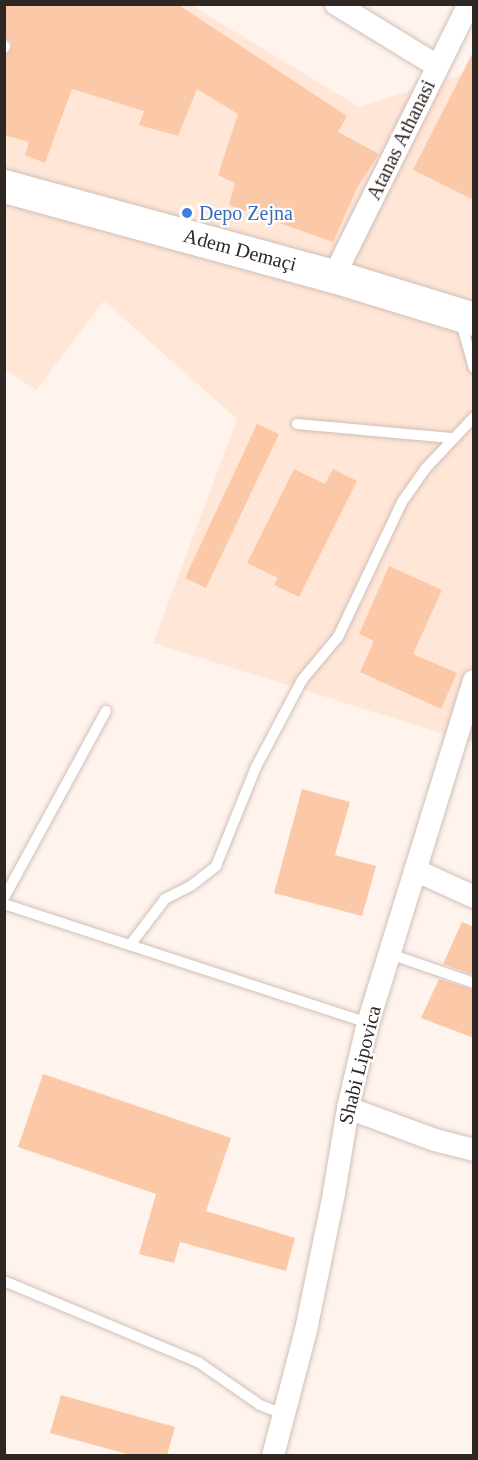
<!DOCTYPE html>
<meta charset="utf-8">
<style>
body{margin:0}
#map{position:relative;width:478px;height:1460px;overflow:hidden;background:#fef3ed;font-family:"Times New Roman",serif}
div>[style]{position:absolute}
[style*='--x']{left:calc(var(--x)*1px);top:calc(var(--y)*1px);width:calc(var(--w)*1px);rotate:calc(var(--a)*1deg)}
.built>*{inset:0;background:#ffe6d7}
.building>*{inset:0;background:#fbc9a7}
.roads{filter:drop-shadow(0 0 2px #d1bfb6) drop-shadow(0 0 2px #d1bfb6)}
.lane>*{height:10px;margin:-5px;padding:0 5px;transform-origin:5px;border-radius:5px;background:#fff}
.street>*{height:22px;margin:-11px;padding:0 11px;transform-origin:11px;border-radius:11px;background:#fff}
.primary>*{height:33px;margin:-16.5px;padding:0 16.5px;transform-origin:16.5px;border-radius:16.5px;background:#fff}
.dots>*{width:16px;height:16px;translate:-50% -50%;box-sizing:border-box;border:3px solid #fff;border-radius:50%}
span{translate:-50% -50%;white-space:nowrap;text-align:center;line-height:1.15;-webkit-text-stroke:4.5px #fff;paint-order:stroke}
.street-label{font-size:20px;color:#2e2723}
.shop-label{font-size:20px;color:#366cbe}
.left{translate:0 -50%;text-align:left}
.frame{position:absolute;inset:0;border:6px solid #2e2723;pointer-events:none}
</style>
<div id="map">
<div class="built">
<div style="clip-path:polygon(4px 5px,191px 5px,359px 107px,473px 71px,473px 743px,153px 643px,237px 419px,104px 301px,36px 390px,5px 369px)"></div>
</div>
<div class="building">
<div style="clip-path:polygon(4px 4px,177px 4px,347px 116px,338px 132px,379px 154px,357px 188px,333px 242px,229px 205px,235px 183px,218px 175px,238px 114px,197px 89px,178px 136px,139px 125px,144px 111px,72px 89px,45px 163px,25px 155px,29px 142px,4px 135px,4px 55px,10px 52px,12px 46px,11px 41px,4px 39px)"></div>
<div style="clip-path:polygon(474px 50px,474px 200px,413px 170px)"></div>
<div style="clip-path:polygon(257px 424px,279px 434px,206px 588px,185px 578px)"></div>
<div style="clip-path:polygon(294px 469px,325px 484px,333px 469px,357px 481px,299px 597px,274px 585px,278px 578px,247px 563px)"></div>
<div style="clip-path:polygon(389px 566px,442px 590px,413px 654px,457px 673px,441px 709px,360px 672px,374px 641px,359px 634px)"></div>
<div style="clip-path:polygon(302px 789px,350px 802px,335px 855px,376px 866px,362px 916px,274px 893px)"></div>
<div style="clip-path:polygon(462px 922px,474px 927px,474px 975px,443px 964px)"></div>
<div style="clip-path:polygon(439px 979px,474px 990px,474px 1038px,421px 1018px)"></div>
<div style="clip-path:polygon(43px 1074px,231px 1138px,206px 1211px,295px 1238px,286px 1271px,180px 1242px,174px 1263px,139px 1254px,156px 1194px,18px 1147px)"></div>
<div style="clip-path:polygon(61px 1395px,175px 1427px,167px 1455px,131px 1455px,50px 1433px)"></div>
</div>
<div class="roads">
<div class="lane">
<div style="--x:4;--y:48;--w:2;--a:-63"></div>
<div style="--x:460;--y:319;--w:51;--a:74.1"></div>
<div style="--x:297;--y:424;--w:155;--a:5.2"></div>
<div style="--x:4;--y:898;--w:213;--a:-61.4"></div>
<div style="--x:4;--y:904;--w:383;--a:18.1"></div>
<div style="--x:130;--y:945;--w:58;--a:-52.7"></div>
<div style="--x:165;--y:899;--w:30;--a:-27"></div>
<div style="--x:192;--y:885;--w:31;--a:-38"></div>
<div style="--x:216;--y:866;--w:107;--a:-68"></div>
<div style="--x:256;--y:767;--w:98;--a:-62.1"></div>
<div style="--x:302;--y:680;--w:56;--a:-50.1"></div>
<div style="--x:338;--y:637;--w:149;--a:-64.6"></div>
<div style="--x:402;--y:502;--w:42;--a:-54.8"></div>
<div style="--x:426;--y:468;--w:70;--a:-46.7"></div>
<div style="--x:390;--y:954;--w:89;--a:19"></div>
<div style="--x:4;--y:1281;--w:210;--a:22.7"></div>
<div style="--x:198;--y:1362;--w:75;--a:34.7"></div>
<div style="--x:260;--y:1405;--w:26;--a:21"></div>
</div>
<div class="street">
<div style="--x:336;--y:4;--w:119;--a:31.5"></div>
<div style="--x:334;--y:276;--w:304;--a:-63.6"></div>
<div style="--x:415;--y:870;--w:65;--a:24.6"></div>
<div style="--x:348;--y:1108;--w:93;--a:20.2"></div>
<div style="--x:435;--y:1140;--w:40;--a:14.4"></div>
<div style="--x:273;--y:1456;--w:130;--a:-75.3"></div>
<div style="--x:306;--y:1330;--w:140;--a:-78.4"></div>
<div style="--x:334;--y:1193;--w:86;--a:-80.6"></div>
<div style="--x:348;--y:1108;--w:87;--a:-76.8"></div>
<div style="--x:368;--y:1023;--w:358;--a:-72.8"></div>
</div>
<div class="primary">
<div style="--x:4;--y:186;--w:342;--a:15.3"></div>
<div style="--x:334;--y:276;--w:146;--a:17.1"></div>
</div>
</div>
<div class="dots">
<div style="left:187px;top:213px;background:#3f7fe0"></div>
</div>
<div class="street-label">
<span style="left:401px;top:140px;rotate:-64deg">Atanas Athanasi</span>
<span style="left:240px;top:250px;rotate:15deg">Adem Demaçi</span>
<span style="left:360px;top:1065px;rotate:-76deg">Shabi Lipovica</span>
</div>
<div class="shop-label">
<span class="left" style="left:199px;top:213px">Depo Zejna</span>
</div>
<div class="frame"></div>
</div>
